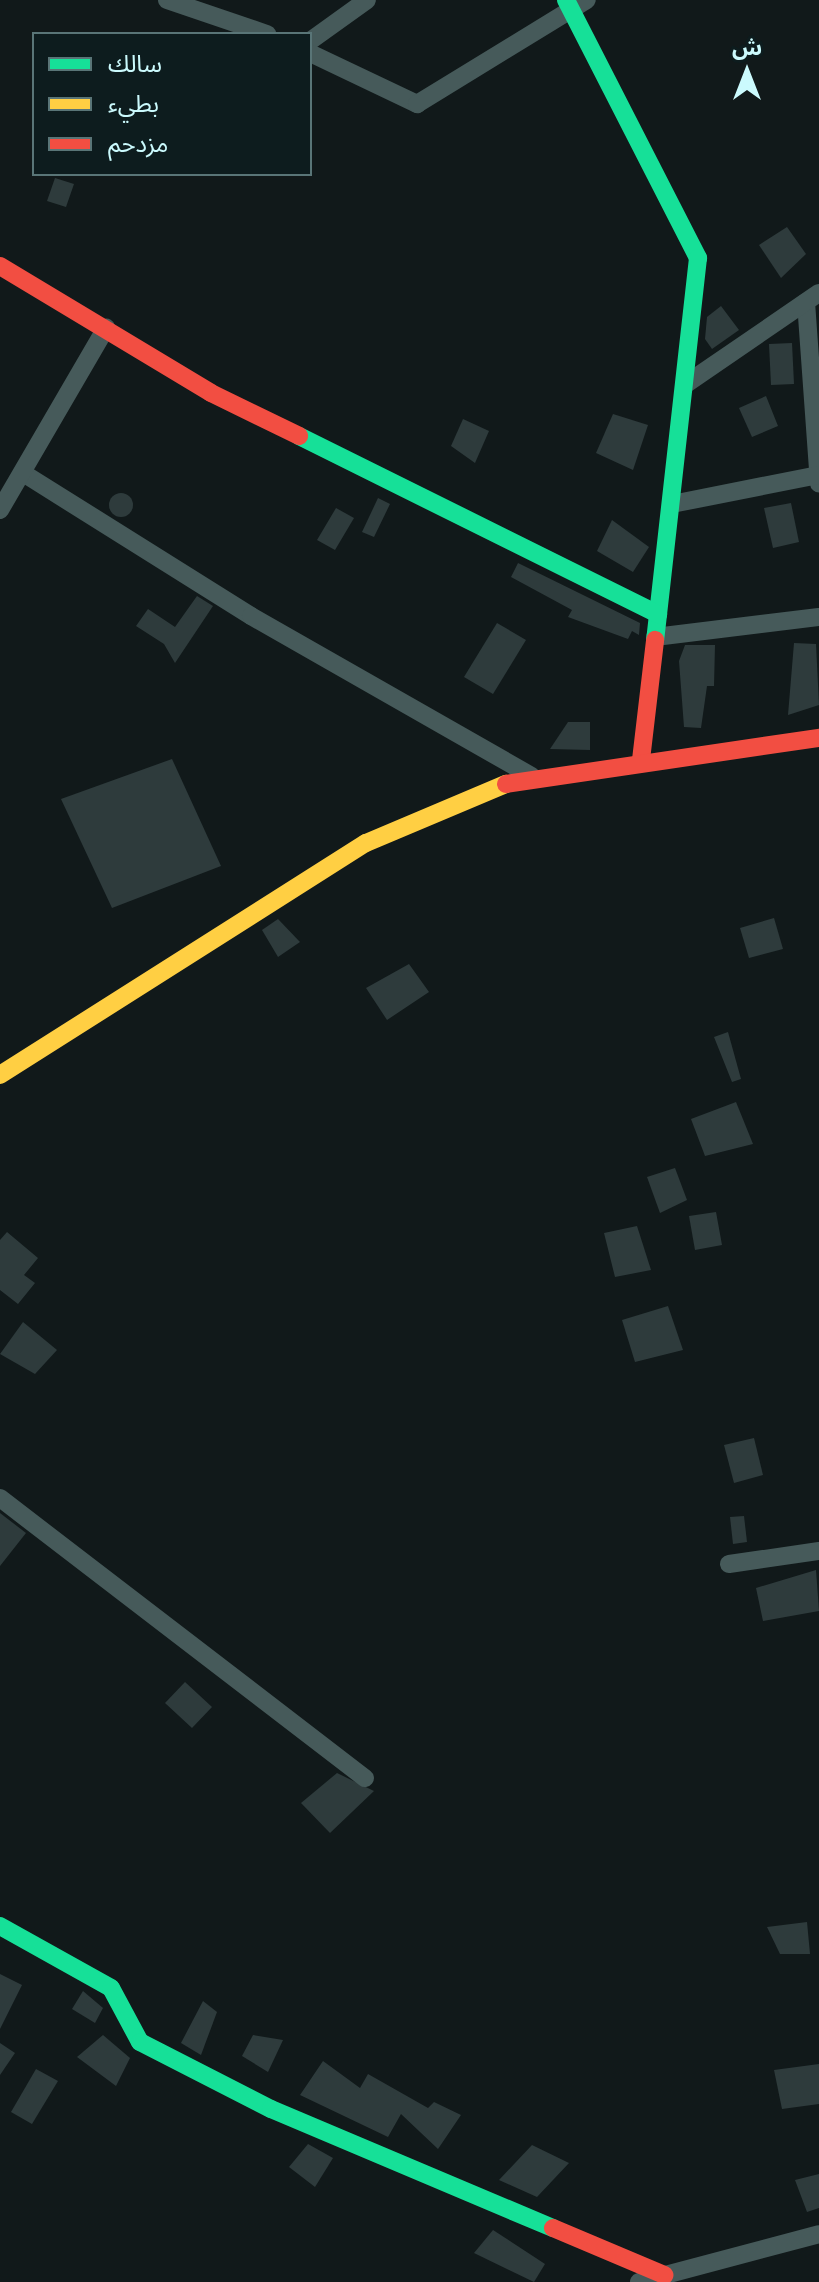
<!DOCTYPE html>
<meta charset="utf-8">
<style>
body{margin:0}
#map{position:relative;width:819px;height:2282px;overflow:hidden;background:#11191a;font-family:Figtree,"Noto Sans Arabic",sans-serif}
div>[style]{position:absolute}
[style*='--x']{left:calc(var(--x)*1px);top:calc(var(--y)*1px);width:calc(var(--w)*1px);rotate:calc(var(--a)*1deg)}
.building>*{inset:0;background:#2e3b3c}
.round{border-radius:50%}
.street>*{height:18px;margin:-9px;padding:0 9px;transform-origin:9px;border-radius:9px;background:#465a5a}
.fast>*{height:18px;margin:-9px;padding:0 9px;transform-origin:9px;border-radius:9px;background:#16e098}
.slow>*{height:18px;margin:-9px;padding:0 9px;transform-origin:9px;border-radius:9px;background:#ffcf43}
.jam>*{height:18px;margin:-9px;padding:0 9px;transform-origin:9px;border-radius:9px;background:#f24e42}
span{translate:-50% -50%;white-space:nowrap;text-align:center;line-height:1.15;-webkit-text-stroke:8px #0d1c1e;paint-order:stroke}
.legend{position:absolute;left:32px;top:32px;width:280px;height:144px;box-sizing:border-box;background:#0d1c1e;border:2px solid #597577;margin:0;padding:10px 14px;list-style:none;font-size:24px;color:#cbfafd}
.legend li{display:flex;align-items:center;gap:16px;height:40px}
.legend b{width:40px;border:2px solid #597577}
.north{position:absolute;left:707px;top:32px;width:80px;height:80px;-webkit-text-stroke:6px #0d1c1e;paint-order:stroke;rotate:0deg;font-size:22px;font-weight:700;line-height:32px;text-align:center;color:#cbfafd}
.north::after{content:'';display:block;margin:auto;width:28px;height:36px;background:#cbfafd;clip-path:polygon(50% 0,100% 100%,50% 72%,0 100%)}
</style>
<div id="map">
<div class="building">
<div style="clip-path:polygon(55px 178px,74px 184px,66px 207px,47px 201px)"></div>
<div style="clip-path:polygon(787px 227px,806px 254px,781px 278px,759px 245px)"></div>
<div style="clip-path:polygon(721px 306px,739px 330px,712px 349px,705px 339px,707px 317px)"></div>
<div style="clip-path:polygon(792px 343px,794px 384px,771px 385px,769px 344px)"></div>
<div style="clip-path:polygon(766px 396px,778px 426px,752px 437px,739px 408px)"></div>
<div style="clip-path:polygon(613px 414px,648px 425px,633px 470px,596px 453px)"></div>
<div style="clip-path:polygon(463px 419px,489px 431px,475px 463px,451px 446px)"></div>
<div class="round" style="left:109px;top:493px;width:24px;height:24px"></div>
<div style="clip-path:polygon(378px 498px,390px 504px,374px 537px,362px 532px)"></div>
<div style="clip-path:polygon(791px 503px,799px 542px,773px 548px,764px 508px)"></div>
<div style="clip-path:polygon(336px 508px,354px 518px,335px 550px,317px 540px)"></div>
<div style="clip-path:polygon(612px 520px,649px 547px,633px 572px,597px 551px)"></div>
<div style="clip-path:polygon(518px 563px,640px 623px,639px 635px,632px 631px,628px 639px,568px 617px,572px 610px,511px 577px)"></div>
<div style="clip-path:polygon(197px 596px,213px 606px,175px 663px,164px 644px,136px 626px,148px 609px,175px 627px)"></div>
<div style="clip-path:polygon(497px 623px,526px 640px,493px 694px,464px 677px)"></div>
<div style="clip-path:polygon(794px 643px,816px 644px,819px 705px,788px 715px)"></div>
<div style="clip-path:polygon(685px 645px,715px 645px,714px 686px,707px 686px,701px 728px,684px 727px,679px 661px)"></div>
<div style="clip-path:polygon(568px 722px,590px 722px,590px 750px,550px 749px)"></div>
<div style="clip-path:polygon(172px 759px,221px 866px,112px 908px,61px 799px)"></div>
<div style="clip-path:polygon(774px 918px,783px 949px,749px 958px,740px 928px)"></div>
<div style="clip-path:polygon(278px 919px,300px 942px,278px 957px,262px 930px)"></div>
<div style="clip-path:polygon(409px 964px,429px 992px,387px 1020px,366px 988px)"></div>
<div style="clip-path:polygon(728px 1032px,741px 1079px,732px 1082px,714px 1037px)"></div>
<div style="clip-path:polygon(736px 1102px,753px 1144px,705px 1156px,691px 1119px)"></div>
<div style="clip-path:polygon(675px 1168px,687px 1200px,660px 1213px,647px 1177px)"></div>
<div style="clip-path:polygon(716px 1212px,722px 1245px,695px 1250px,689px 1216px)"></div>
<div style="clip-path:polygon(637px 1226px,651px 1270px,615px 1277px,604px 1233px)"></div>
<div style="clip-path:polygon(7px 1232px,38px 1258px,24px 1275px,35px 1283px,18px 1304px,0 1290px,0 1240px)"></div>
<div style="clip-path:polygon(668px 1306px,683px 1350px,635px 1362px,622px 1320px)"></div>
<div style="clip-path:polygon(23px 1322px,57px 1350px,35px 1374px,0 1354px)"></div>
<div style="clip-path:polygon(754px 1438px,763px 1475px,734px 1483px,724px 1445px)"></div>
<div style="clip-path:polygon(0 1513px,26px 1533px,0 1566px)"></div>
<div style="clip-path:polygon(744px 1516px,747px 1542px,733px 1544px,730px 1517px)"></div>
<div style="clip-path:polygon(816px 1570px,819px 1611px,763px 1621px,756px 1588px)"></div>
<div style="clip-path:polygon(185px 1682px,212px 1707px,192px 1728px,165px 1703px)"></div>
<div style="clip-path:polygon(337px 1773px,374px 1791px,330px 1833px,301px 1803px)"></div>
<div style="clip-path:polygon(807px 1922px,810px 1954px,780px 1954px,767px 1927px)"></div>
<div style="clip-path:polygon(0 1974px,22px 1985px,0 2029px)"></div>
<div style="clip-path:polygon(83px 1991px,103px 2008px,95px 2023px,72px 2009px)"></div>
<div style="clip-path:polygon(203px 2001px,217px 2012px,201px 2055px,181px 2043px)"></div>
<div style="clip-path:polygon(103px 2035px,130px 2058px,116px 2086px,77px 2057px)"></div>
<div style="clip-path:polygon(253px 2035px,283px 2040px,268px 2072px,242px 2056px)"></div>
<div style="clip-path:polygon(0 2043px,15px 2053px,0 2075px)"></div>
<div style="clip-path:polygon(323px 2061px,360px 2088px,368px 2074px,428px 2108px,434px 2102px,461px 2115px,438px 2149px,401px 2114px,388px 2137px,300px 2095px)"></div>
<div style="clip-path:polygon(819px 2064px,819px 2104px,782px 2109px,774px 2070px)"></div>
<div style="clip-path:polygon(36px 2069px,58px 2081px,32px 2124px,11px 2112px)"></div>
<div style="clip-path:polygon(308px 2144px,333px 2158px,315px 2187px,289px 2167px)"></div>
<div style="clip-path:polygon(532px 2145px,569px 2163px,537px 2197px,499px 2180px)"></div>
<div style="clip-path:polygon(819px 2174px,819px 2208px,807px 2212px,795px 2180px)"></div>
<div style="clip-path:polygon(493px 2230px,545px 2264px,534px 2282px,474px 2253px)"></div>
</div>
<div class="street">
<div style="--x:167;--y:0;--w:106;--a:18.8"></div>
<div style="--x:310;--y:41;--w:70;--a:-35.7"></div>
<div style="--x:310;--y:53;--w:119;--a:25.5"></div>
<div style="--x:417;--y:104;--w:199;--a:-31.5"></div>
<div style="--x:806;--y:302;--w:182;--a:85.9"></div>
<div style="--x:686;--y:384;--w:161;--a:-34.4"></div>
<div style="--x:23;--y:473;--w:269;--a:32.1"></div>
<div style="--x:251;--y:616;--w:323;--a:29.7"></div>
<div style="--x:672;--y:504;--w:149;--a:-11.2"></div>
<div style="--x:0;--y:510;--w:211;--a:-59.8"></div>
<div style="--x:655;--y:637;--w:165;--a:-7"></div>
<div style="--x:0;--y:1498;--w:460;--a:37.5"></div>
<div style="--x:729;--y:1564;--w:91;--a:-8.2"></div>
<div style="--x:639;--y:2282;--w:186;--a:-14.9"></div>
</div>
<div class="fast">
<div style="--x:566;--y:0;--w:290;--a:62.9"></div>
<div style="--x:698;--y:258;--w:384;--a:96.4"></div>
<div style="--x:299;--y:436;--w:401;--a:26.4"></div>
<div style="--x:0;--y:1926;--w:127;--a:29.2"></div>
<div style="--x:111;--y:1988;--w:61;--a:61.8"></div>
<div style="--x:140;--y:2042;--w:147;--a:27.1"></div>
<div style="--x:271;--y:2109;--w:306;--a:22.9"></div>
</div>
<div class="slow">
<div style="--x:0;--y:1075;--w:433;--a:-32.4"></div>
<div style="--x:366;--y:843;--w:152;--a:-22.9"></div>
</div>
<div class="jam">
<div style="--x:0;--y:266;--w:246;--a:31"></div>
<div style="--x:211;--y:393;--w:98;--a:26"></div>
<div style="--x:641;--y:760;--w:121;--a:-83.3"></div>
<div style="--x:506;--y:784;--w:316;--a:-8.4"></div>
<div style="--x:553;--y:2228;--w:121;--a:22.9"></div>
</div>
<ul class="legend">
<li><b style="height:10px;background:#16e098"></b>سالك</li>
<li><b style="height:10px;background:#ffcf43"></b>بطيء</li>
<li><b style="height:10px;background:#f24e42"></b>مزدحم</li>
</ul>
<div class="north">ش</div>
</div>
